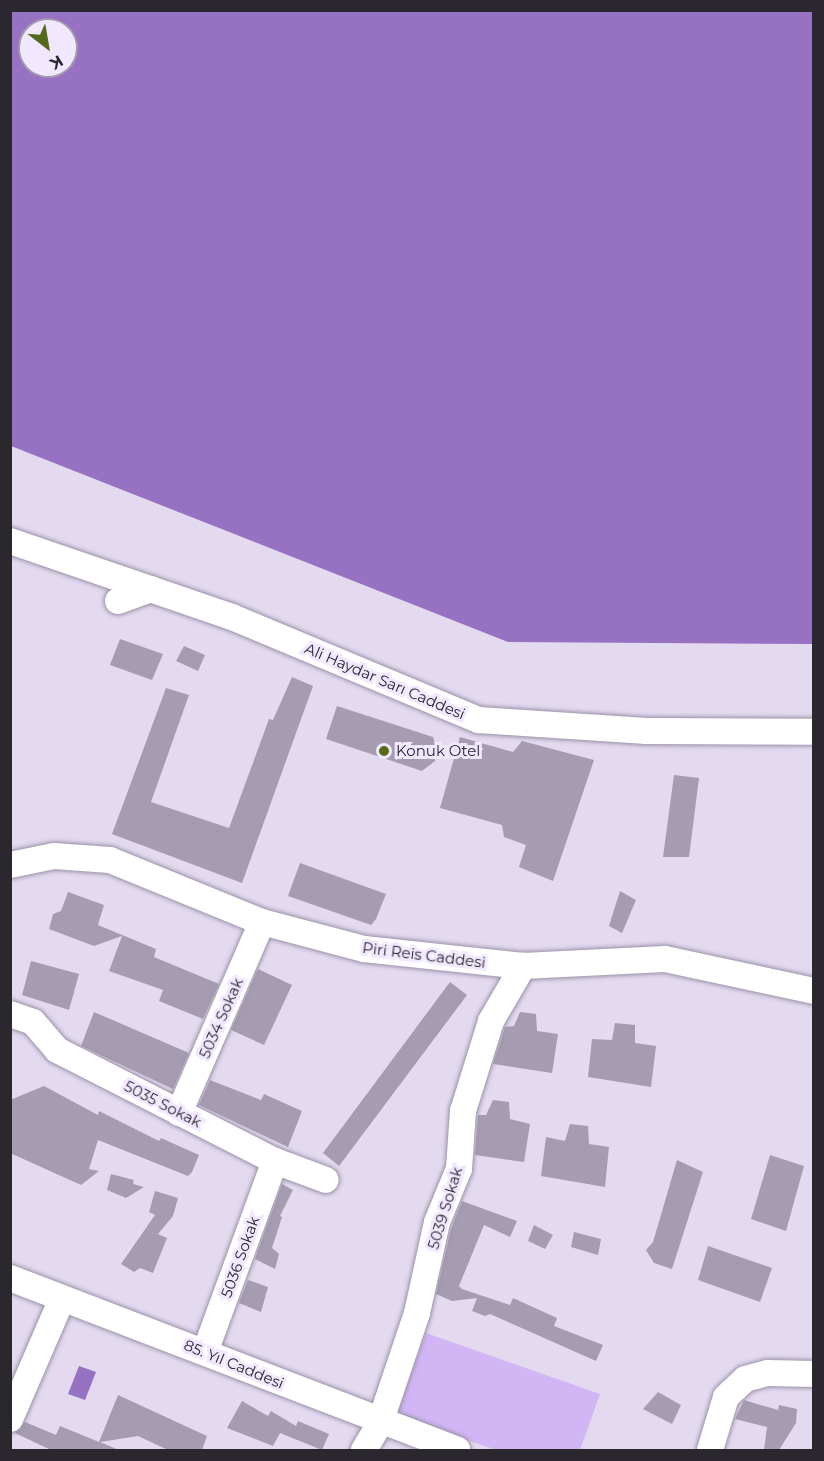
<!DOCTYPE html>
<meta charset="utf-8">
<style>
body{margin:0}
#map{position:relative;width:824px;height:1461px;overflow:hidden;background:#e3daf0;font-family:Montserrat,sans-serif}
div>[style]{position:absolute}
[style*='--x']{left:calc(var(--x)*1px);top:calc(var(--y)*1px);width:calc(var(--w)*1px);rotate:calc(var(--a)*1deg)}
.green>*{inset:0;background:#d2b5f5}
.water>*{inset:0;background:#9771c2}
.building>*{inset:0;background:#a59cb1}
.roads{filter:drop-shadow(0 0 2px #9b92a7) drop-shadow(0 0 2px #9b92a7)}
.minor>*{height:26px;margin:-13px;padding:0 13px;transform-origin:13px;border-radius:13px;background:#fff}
.dots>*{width:16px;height:16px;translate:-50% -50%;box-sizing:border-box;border:3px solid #f1e7fe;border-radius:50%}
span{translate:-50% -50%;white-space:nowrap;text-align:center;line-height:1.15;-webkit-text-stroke:6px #f1e7fe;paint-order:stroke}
.street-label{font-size:15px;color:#2a272f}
.poi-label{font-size:15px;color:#2a272f}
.left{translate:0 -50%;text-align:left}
.frame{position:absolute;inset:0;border:12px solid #2a272f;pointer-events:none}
.north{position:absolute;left:18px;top:18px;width:60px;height:60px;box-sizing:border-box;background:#f1e7fe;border:2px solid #a19aab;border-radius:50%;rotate:149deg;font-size:16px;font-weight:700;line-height:24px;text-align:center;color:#2a272f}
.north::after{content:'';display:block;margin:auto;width:21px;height:27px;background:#546b1c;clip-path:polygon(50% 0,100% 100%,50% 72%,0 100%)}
</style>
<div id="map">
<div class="green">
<div style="clip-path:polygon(426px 1333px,600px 1394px,580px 1450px,496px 1450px,396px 1415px)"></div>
</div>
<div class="water">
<div style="clip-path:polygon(evenodd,10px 11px,813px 11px,813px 644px,508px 642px,11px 446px,10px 11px,30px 30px,66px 30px,66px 66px,30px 66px,30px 30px)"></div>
<div style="clip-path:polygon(79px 1366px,96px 1372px,85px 1400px,68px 1394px)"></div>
</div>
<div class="building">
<div style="clip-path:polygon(120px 639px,163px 654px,152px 680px,110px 665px)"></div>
<div style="clip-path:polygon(184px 646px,205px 655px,198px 671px,176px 661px)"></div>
<div style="clip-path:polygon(292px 677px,313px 686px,242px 883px,112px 834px,166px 688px,189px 695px,151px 802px,229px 828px,269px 719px,273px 720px)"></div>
<div style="clip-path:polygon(337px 706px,433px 737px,439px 758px,422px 771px,326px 739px)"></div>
<div style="clip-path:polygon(460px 737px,513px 752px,522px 741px,594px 760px,553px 881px,519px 867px,526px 845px,504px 837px,502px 825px,440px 808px)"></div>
<div style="clip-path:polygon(674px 775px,699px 778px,689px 857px,663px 857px)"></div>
<div style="clip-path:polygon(300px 863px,386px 894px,376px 919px,371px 925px,288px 896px)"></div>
<div style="clip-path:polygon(620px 891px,636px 900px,622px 933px,609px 926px)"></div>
<div style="clip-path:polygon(68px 892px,104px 905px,98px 925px,156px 949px,154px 957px,219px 984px,203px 1019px,159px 1001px,163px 990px,109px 971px,122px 936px,94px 946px,49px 929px,53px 914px,61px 911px)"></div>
<div style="clip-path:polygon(31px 961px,79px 974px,69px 1010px,22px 995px)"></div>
<div style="clip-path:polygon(258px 969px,292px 985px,264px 1045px,231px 1030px)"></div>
<div style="clip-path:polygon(450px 982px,467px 995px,339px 1166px,323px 1153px)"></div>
<div style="clip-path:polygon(94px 1012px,189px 1053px,173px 1089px,81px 1046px)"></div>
<div style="clip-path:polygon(520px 1012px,536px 1014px,537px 1031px,558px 1034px,552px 1073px,493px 1064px,505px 1027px,514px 1026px)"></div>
<div style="clip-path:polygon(615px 1023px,635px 1025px,635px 1043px,656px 1046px,651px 1087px,588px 1077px,592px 1039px,612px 1040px)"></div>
<div style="clip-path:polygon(210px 1080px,261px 1100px,264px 1094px,302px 1111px,288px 1147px,199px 1105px)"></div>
<div style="clip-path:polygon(44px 1086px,98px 1115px,99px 1111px,159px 1141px,161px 1138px,199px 1155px,192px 1172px,188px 1176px,98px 1140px,89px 1169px,99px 1171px,81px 1185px,10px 1153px,10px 1100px)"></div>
<div style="clip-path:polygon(493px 1100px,509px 1102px,510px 1119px,530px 1124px,524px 1162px,475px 1155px,478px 1115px,486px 1115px)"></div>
<div style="clip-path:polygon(570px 1124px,588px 1126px,589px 1144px,609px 1147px,605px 1187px,541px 1176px,546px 1137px,565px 1141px)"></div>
<div style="clip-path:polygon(770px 1155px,804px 1166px,786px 1231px,751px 1219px)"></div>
<div style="clip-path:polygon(677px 1160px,703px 1172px,672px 1269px,654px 1263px,646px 1250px,653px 1242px)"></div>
<div style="clip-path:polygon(111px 1174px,134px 1180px,133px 1184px,144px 1187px,126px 1198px,107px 1190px)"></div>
<div style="clip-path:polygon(282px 1184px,293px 1190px,280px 1216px,282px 1217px,272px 1248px,279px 1254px,275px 1269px,255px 1259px)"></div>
<div style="clip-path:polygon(155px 1191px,178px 1198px,173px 1216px,158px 1234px,167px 1238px,153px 1273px,140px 1268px,134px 1272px,121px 1264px,155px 1215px,149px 1212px)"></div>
<div style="clip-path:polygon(462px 1201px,517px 1221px,510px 1237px,484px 1225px,459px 1286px,462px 1289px,510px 1305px,513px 1298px,557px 1318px,554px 1326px,603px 1345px,596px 1361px,490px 1314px,485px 1316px,472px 1311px,477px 1298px,452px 1301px,436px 1294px,451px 1229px)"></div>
<div style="clip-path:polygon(534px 1225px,553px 1235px,545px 1249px,528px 1241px)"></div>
<div style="clip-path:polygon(574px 1232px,601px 1239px,598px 1255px,571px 1247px)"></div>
<div style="clip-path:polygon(708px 1246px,772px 1268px,760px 1302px,698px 1280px)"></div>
<div style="clip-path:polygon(248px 1280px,268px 1287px,261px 1312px,239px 1303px)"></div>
<div style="clip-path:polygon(658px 1392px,681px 1405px,672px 1424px,643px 1409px)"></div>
<div style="clip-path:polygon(118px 1395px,207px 1436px,202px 1450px,168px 1450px,138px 1436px,100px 1442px,119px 1450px,51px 1450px,15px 1433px,25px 1422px,56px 1435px,60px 1426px,99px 1442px)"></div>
<div style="clip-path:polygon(744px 1400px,778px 1410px,779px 1405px,797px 1409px,796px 1423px,779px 1450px,764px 1450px,767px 1427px,735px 1419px)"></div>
<div style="clip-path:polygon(242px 1401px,268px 1416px,271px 1411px,296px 1426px,298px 1421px,329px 1434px,322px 1450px,280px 1433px,273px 1446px,227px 1428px)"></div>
</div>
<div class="roads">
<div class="minor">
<div style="--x:10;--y:541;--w:235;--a:18.9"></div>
<div style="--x:232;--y:617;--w:267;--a:22.7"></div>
<div style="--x:478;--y:720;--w:169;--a:3.7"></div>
<div style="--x:647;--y:731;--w:167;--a:0.3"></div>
<div style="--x:118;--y:601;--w:35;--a:-20"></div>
<div style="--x:10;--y:865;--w:45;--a:-11.6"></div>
<div style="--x:54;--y:856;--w:56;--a:4.1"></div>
<div style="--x:110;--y:860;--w:164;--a:22.2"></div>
<div style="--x:262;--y:922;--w:106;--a:14.8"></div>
<div style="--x:364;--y:949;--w:160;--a:6.1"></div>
<div style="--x:523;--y:966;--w:142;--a:-2.8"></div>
<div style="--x:665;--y:959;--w:152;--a:12.1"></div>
<div style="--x:10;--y:1014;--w:24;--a:19"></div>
<div style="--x:33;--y:1022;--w:37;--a:49"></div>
<div style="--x:57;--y:1050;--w:245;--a:27"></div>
<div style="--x:275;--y:1161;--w:54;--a:20.4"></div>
<div style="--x:179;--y:1113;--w:208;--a:-66.5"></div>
<div style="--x:10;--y:1278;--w:479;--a:21"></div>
<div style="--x:205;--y:1352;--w:203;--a:-69.9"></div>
<div style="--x:10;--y:1419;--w:131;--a:-66.6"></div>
<div style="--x:364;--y:1450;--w:31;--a:-59"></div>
<div style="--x:380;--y:1423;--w:116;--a:-71.4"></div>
<div style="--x:417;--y:1313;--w:93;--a:-77.6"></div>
<div style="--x:437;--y:1222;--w:57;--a:-67.5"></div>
<div style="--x:459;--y:1169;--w:58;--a:-86.1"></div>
<div style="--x:463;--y:1111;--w:94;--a:-72.7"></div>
<div style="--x:491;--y:1021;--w:64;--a:-59.8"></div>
<div style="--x:710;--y:1450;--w:55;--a:-73.2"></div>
<div style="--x:726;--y:1397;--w:26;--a:-43"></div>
<div style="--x:745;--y:1379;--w:24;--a:-15"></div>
<div style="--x:768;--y:1373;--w:46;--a:1.2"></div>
</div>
</div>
<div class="dots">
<div style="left:384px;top:751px;background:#546b1c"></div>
</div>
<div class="street-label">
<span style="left:385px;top:681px;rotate:23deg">Ali Haydar Sarı Caddesi</span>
<span style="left:424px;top:955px;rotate:7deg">Piri Reis Caddesi</span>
<span style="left:221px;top:1018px;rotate:-66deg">5034 Sokak</span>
<span style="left:163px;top:1104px;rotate:27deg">5035 Sokak</span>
<span style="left:445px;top:1208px;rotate:-73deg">5039 Sokak</span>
<span style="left:240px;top:1257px;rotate:-70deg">5036 Sokak</span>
<span style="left:234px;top:1364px;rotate:22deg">85. Yıl Caddesi</span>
</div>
<div class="poi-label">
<span class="left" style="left:396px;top:751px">Konuk Otel</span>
</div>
<div class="frame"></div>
<div class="north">K</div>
</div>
